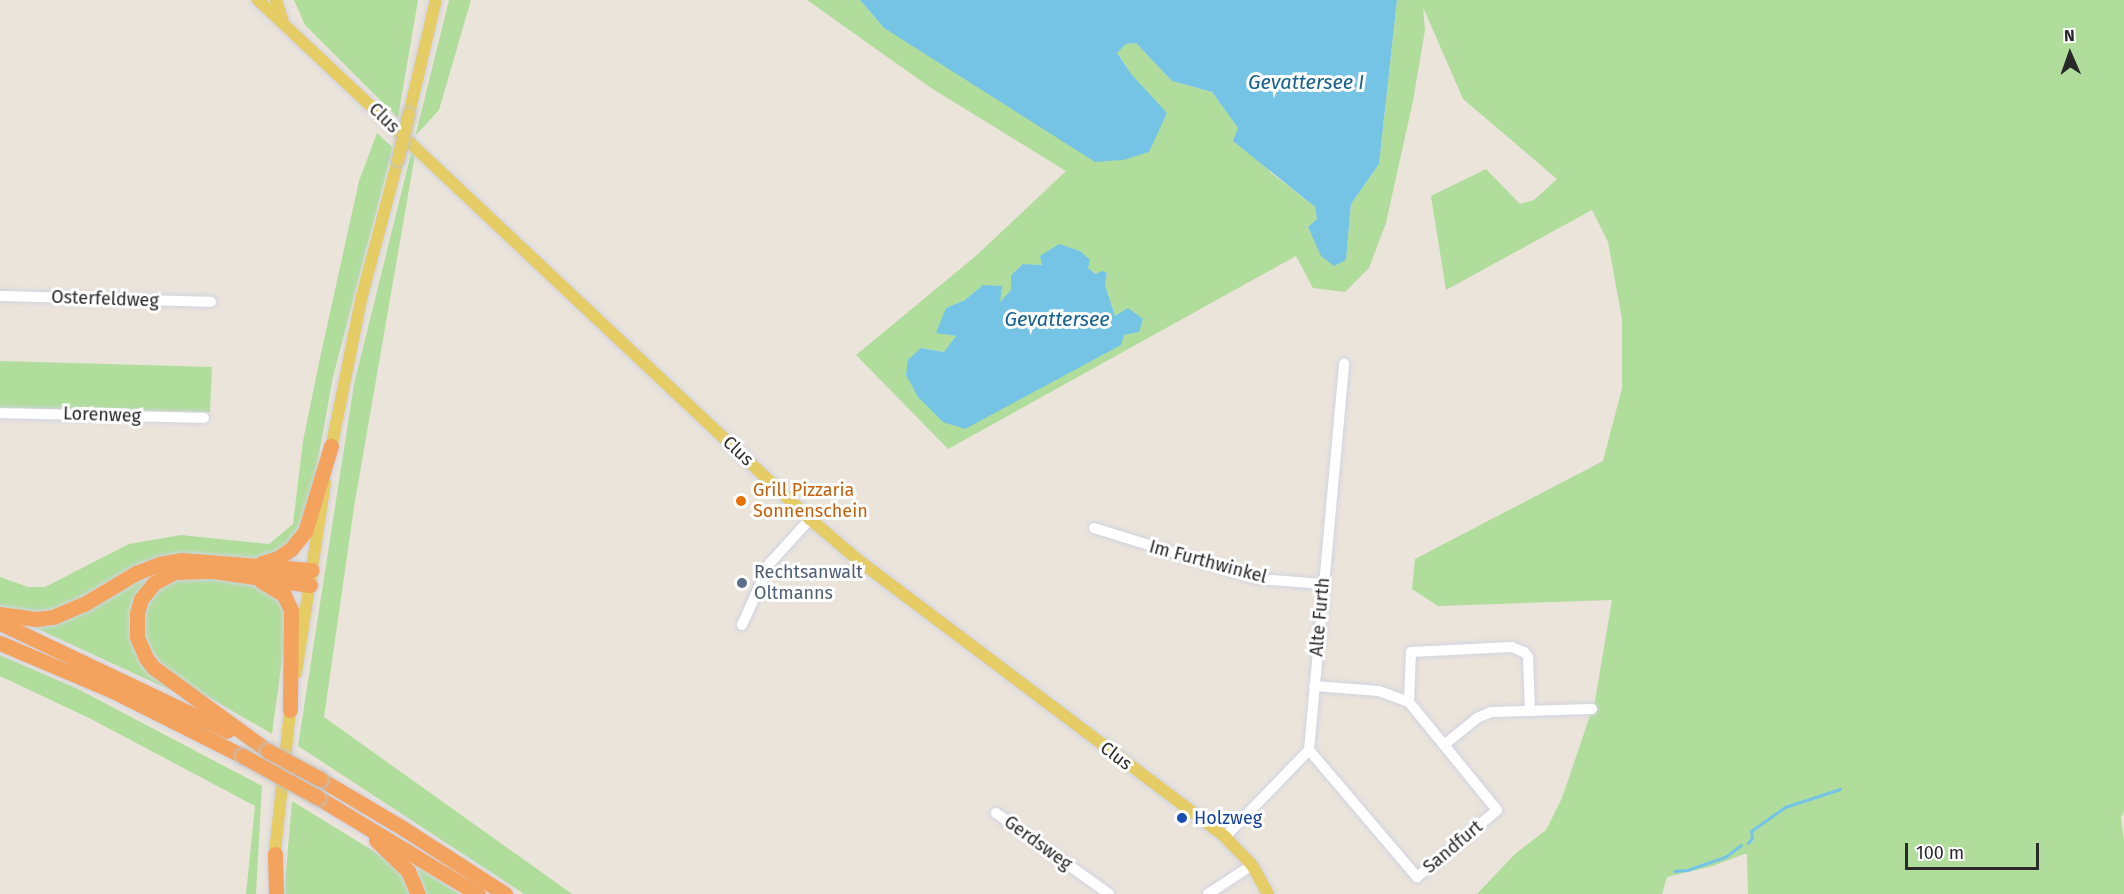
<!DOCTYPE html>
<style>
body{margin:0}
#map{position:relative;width:2124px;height:894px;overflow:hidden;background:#eae4db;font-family:"Fira Sans",sans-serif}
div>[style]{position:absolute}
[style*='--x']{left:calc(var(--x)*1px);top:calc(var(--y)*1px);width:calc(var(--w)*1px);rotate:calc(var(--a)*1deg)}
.green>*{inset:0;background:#b0dd9b}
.water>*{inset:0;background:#75c4e6}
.stream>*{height:3px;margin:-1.5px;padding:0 1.5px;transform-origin:1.5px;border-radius:1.5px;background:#75c4e6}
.roads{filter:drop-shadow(0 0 2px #d1d3e1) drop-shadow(0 0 2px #d1d3e1)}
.minor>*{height:10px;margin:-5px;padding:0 5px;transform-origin:5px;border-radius:5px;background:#fff}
.major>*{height:12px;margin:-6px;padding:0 6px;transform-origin:6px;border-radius:6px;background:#e6cc64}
.highway>*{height:15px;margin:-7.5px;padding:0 7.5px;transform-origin:7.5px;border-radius:7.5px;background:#f3a35e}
.bridges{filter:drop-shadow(0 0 2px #c3c3c3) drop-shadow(0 0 2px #c3c3c3)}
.major-bridge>*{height:12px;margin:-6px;padding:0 6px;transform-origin:6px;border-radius:6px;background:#e6cc64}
.highway-bridge>*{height:15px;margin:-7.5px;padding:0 7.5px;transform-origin:7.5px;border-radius:7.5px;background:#f3a35e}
.dots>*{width:16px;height:16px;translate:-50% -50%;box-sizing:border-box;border:3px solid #fff;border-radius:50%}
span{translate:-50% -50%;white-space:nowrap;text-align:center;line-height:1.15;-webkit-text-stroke:6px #fff;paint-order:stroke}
.street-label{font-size:18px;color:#292929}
.food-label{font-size:18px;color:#c56008}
.left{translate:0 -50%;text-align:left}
.service-label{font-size:18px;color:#4e5e75}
.transit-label{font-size:18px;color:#164399}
.water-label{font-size:20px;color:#16628f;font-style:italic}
.north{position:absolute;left:2040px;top:24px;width:60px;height:60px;-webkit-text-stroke:4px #fff;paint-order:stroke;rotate:358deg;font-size:16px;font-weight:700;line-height:24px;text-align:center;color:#292929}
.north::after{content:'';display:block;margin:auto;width:21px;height:27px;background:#292929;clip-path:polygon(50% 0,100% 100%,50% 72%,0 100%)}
.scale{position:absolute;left:1905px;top:843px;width:134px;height:27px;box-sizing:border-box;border:3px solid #292929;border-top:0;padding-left:8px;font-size:18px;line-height:21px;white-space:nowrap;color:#292929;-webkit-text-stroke:4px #fff;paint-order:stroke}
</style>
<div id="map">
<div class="green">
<div style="clip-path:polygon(294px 0,418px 0,398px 118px,305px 25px)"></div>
<div style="clip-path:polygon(449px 0,471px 0,439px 110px,416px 135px,416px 149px,354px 507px,324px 717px,572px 894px,524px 894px,298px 746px,354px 384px)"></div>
<div style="clip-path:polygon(evenodd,807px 0,860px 0,884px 28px,1132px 75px,1117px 53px,1126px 44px,1136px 43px,1172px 81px,1212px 92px,1270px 172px,1315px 207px,1317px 219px,1308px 227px,1311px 234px,1346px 260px,1351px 204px,1379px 164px,1397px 0,2124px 0,2124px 811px,2121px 817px,2124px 841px,2124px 894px,1748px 894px,1747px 854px,1744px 854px,1713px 866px,1667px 877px,1662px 894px,1477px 894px,1515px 854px,1546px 830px,1562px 798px,1595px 701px,1612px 600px,1438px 606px,1412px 589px,1415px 559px,1603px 461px,1622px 388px,1622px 319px,1608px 242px,1592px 210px,1446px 290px,1431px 196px,1486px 169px,1520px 204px,1534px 200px,1557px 179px,1463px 99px,1423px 7px,1425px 30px,1413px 101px,1386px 223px,1369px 268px,1345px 292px,1313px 288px,1296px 256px,948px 449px,856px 355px,977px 255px,1066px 171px,931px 88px,807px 0,1023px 264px,1088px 268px,1097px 274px,1107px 273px,1105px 285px,1115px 316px,906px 375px,922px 348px,944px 352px,957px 336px,949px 335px,946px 308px,965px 300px,984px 285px,999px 304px,1011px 290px,1011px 275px,1023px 264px)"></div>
<div style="clip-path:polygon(377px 133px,392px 147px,388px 167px,333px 377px,308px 514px,299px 533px,282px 551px,255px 559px,167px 556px,140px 563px,72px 602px,55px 609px,33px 612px,0 606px,0 577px,28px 587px,45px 587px,129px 544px,181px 535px,269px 544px,293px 524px,303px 441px,320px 358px,359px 181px)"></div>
<div style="clip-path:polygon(0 361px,212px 367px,210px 412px,0 408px)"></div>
<div style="clip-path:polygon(168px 568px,132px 603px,129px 620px,136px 655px,172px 691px,27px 624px)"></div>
<div style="clip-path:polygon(200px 575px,259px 585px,281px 599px,287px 623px,272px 734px,170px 675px,147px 646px,141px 625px,145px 608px,153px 592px,167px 583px,183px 577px)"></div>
<div style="clip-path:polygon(0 655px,78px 689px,262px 786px,256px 894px,246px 894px,255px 806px,91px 719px,0 676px)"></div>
<div style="clip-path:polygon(292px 801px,380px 855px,405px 876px,415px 894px,284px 894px)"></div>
<div style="clip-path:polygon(403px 857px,460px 894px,426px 894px)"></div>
</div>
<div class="water">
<div style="clip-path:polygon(860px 0,1397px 0,1379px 164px,1351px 204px,1346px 260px,1334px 266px,1321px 256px,1308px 227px,1317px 219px,1315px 207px,1233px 141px,1238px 128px,1212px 92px,1172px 81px,1136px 43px,1126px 44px,1117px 53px,1132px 75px,1167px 113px,1149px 152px,1123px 160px,1095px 162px,884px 28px)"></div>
<div style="clip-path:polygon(1059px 244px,1080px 251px,1090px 260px,1088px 268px,1096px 274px,1102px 271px,1107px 273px,1105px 285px,1115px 316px,1128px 308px,1143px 319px,1139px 332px,1124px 335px,1121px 345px,965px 429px,943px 422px,918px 397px,906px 375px,908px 360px,921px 348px,944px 352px,956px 336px,936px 333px,946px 308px,965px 300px,983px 285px,1002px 286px,1000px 302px,1011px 290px,1011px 275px,1023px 264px,1042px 265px,1040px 256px)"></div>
</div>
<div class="stream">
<div style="--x:1748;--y:843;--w:6;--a:-51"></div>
<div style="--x:1752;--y:838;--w:7;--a:-98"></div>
<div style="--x:1751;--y:831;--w:42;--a:-35.2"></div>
<div style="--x:1785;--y:807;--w:58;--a:-18.1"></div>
<div style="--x:1674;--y:871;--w:13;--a:-4"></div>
<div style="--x:1687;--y:870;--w:40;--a:-18.9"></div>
<div style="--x:1725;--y:857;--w:20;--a:-37"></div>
</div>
<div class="roads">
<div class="minor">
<div style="--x:0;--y:296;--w:211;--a:1.6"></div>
<div style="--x:0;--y:413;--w:204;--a:1.4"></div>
<div style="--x:1094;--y:528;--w:173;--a:17.2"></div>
<div style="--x:1259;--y:579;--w:64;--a:4.5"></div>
<div style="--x:742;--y:625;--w:68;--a:-65.7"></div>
<div style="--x:770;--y:563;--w:59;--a:-47.7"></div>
<div style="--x:1409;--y:702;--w:50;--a:-87.7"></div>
<div style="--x:1411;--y:652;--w:101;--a:-2.8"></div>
<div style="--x:1512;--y:647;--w:13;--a:23"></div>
<div style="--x:1524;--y:652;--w:6;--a:51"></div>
<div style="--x:1528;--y:657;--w:54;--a:87.9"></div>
<div style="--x:1444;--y:745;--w:43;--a:-39.3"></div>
<div style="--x:1477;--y:718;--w:15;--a:-23"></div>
<div style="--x:1491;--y:712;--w:101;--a:-1.7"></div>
<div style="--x:1309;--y:750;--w:167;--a:49.6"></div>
<div style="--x:1417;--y:877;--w:104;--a:-39.9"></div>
<div style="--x:1497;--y:810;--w:139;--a:-129.2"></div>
<div style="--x:1409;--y:702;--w:32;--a:-160"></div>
<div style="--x:1379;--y:691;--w:65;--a:-175.6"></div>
<div style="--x:996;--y:813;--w:139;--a:35.6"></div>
<div style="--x:1225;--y:837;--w:121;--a:-46"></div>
<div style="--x:1309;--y:750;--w:388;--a:-84.8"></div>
<div style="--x:1208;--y:894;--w:53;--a:-33.4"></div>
</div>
<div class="major">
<div style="--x:258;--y:0;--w:758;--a:43.24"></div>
<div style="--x:810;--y:519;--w:63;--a:40.5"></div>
<div style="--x:858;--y:560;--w:460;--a:37"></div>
<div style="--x:1225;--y:837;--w:39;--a:46"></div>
<div style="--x:1252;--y:865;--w:33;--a:61"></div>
<div style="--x:276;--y:0;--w:22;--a:72"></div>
<div style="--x:409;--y:114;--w:117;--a:-76.7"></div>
<div style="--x:330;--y:454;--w:161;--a:-78.6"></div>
<div style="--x:362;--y:296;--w:141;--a:-75.2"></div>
<div style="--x:296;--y:673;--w:192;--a:-81.3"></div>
<div style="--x:274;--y:861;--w:160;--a:-83.9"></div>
</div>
<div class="highway">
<div style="--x:262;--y:563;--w:17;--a:-17"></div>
<div style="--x:278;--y:558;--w:16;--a:-35"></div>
<div style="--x:291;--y:549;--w:22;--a:-51"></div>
<div style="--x:305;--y:532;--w:90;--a:-73.2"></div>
<div style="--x:261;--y:581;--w:27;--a:31"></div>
<div style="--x:284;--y:595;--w:17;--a:65"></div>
<div style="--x:291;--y:610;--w:100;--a:90.6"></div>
<div style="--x:0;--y:614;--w:36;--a:8"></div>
<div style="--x:36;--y:619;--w:17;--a:-7"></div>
<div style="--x:53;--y:617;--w:34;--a:-23"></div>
<div style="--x:84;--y:604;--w:61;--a:-30.8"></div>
<div style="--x:136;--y:573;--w:25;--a:-21"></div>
<div style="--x:159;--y:564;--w:22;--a:-10"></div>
<div style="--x:181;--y:560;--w:131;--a:4.4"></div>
<div style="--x:0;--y:623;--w:251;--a:25.4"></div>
<div style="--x:0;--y:643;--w:123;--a:23"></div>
<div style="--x:113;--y:691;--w:145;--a:26.6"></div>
<div style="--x:268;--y:751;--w:142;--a:-143.9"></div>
<div style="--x:153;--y:667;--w:11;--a:-128"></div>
<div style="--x:146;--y:658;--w:23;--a:-113"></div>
<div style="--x:137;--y:637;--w:24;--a:-90"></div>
<div style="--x:137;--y:613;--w:15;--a:-74"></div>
<div style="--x:141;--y:599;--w:21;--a:-51"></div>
<div style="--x:154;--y:583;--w:24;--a:-28"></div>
<div style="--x:175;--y:572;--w:38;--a:-2"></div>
<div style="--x:213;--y:571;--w:98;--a:8.2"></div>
<div style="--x:320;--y:779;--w:94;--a:30.7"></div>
<div style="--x:401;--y:827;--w:124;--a:32.8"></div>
<div style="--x:317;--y:797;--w:188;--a:31.1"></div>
<div style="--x:376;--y:840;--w:45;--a:44.1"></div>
<div style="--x:408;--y:871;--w:25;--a:67"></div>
<div style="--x:275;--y:854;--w:40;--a:88.6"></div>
</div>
</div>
<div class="bridges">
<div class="major-bridge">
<div style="--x:398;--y:160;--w:47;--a:-76.6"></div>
</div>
<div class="highway-bridge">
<div style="--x:268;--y:751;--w:59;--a:28.3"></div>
<div style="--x:243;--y:756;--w:85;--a:29"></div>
</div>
</div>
<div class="dots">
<div style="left:741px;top:501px;background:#e8710a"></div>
<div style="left:742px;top:583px;background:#5c6f8a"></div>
<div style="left:1182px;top:818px;background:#1a4fb4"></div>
</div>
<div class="street-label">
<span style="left:384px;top:118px;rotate:44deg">Clus</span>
<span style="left:105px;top:299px;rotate:2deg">Osterfeldweg</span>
<span style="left:102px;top:415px;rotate:2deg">Lorenweg</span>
<span style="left:738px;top:451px;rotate:43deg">Clus</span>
<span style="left:1208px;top:562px;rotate:15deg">Im Furthwinkel</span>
<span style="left:1320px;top:617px;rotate:-85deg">Alte Furth</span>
<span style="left:1116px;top:756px;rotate:37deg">Clus</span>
<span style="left:1038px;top:843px;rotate:36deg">Gerdsweg</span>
<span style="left:1453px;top:847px;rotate:-40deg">Sandfurt</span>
</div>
<div class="food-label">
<span class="left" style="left:753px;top:501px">Grill Pizzaria<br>Sonnenschein</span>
</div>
<div class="service-label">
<span class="left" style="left:754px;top:583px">Rechtsanwalt<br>Oltmanns</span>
</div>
<div class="transit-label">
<span class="left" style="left:1194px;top:818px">Holzweg</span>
</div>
<div class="water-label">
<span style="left:1306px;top:82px">Gevattersee I</span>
<span style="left:1057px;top:319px">Gevattersee</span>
</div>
<div class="north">N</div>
<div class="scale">100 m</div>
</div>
